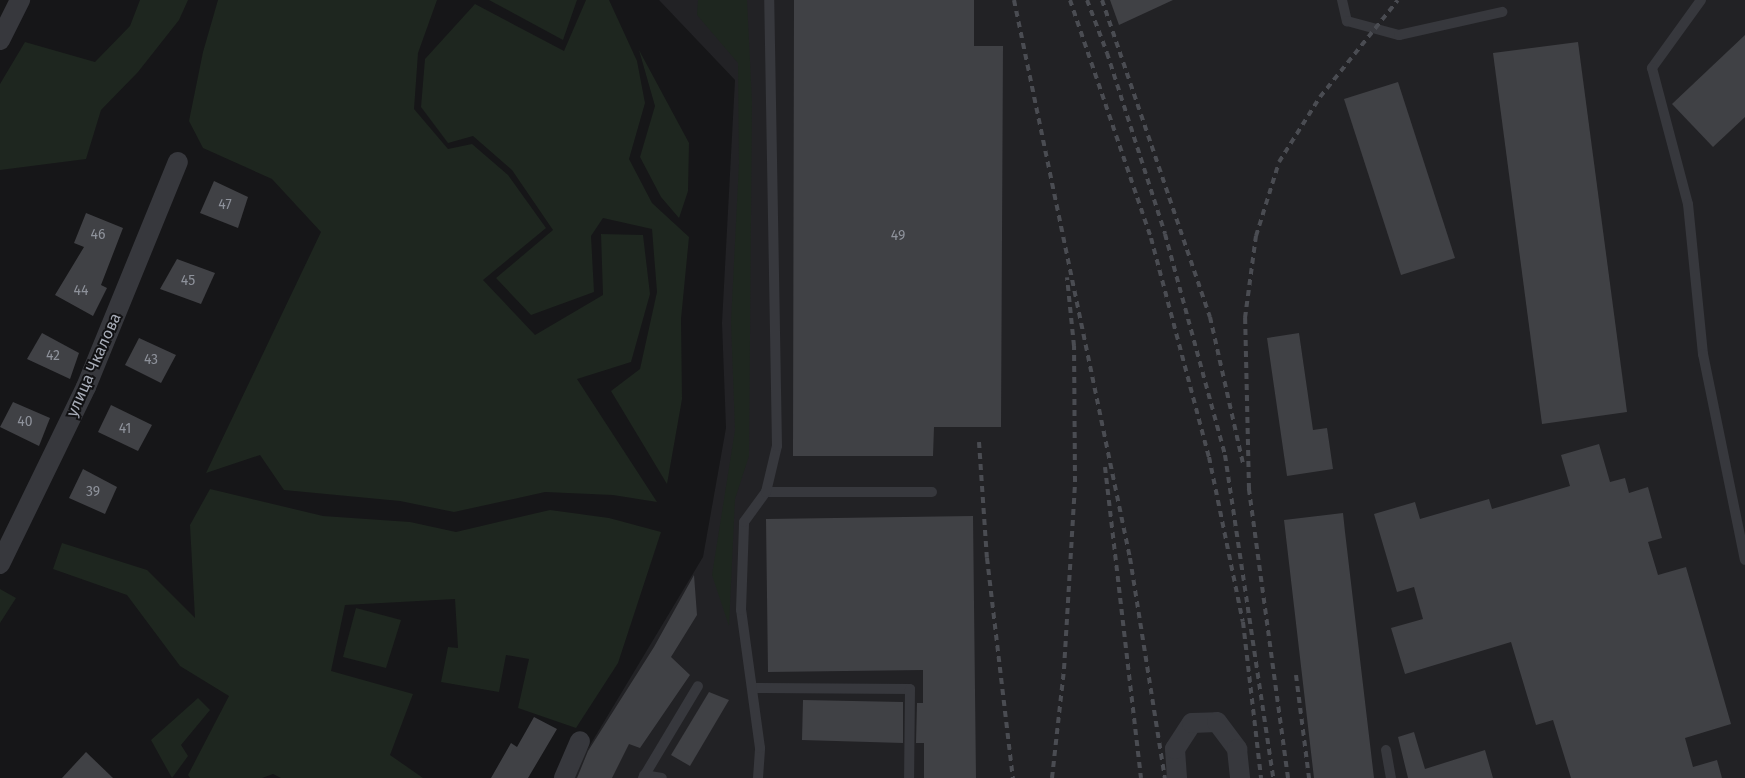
<!DOCTYPE html>
<meta charset="utf-8">
<style>
body{margin:0}
#map{position:relative;width:1745px;height:778px;overflow:hidden;background:#161618;font-family:"Fira Sans",sans-serif}
div>[style]{position:absolute}
[style*='--x']{left:calc(var(--x)*1px);top:calc(var(--y)*1px);width:calc(var(--w)*1px);rotate:calc(var(--a)*1deg)}
.built>*{inset:0;background:#222225}
.green>*{inset:0;background:#1e261f}
.building>*{inset:0;background:#404145}
.service>*{height:10px;margin:-5px;padding:0 5px;transform-origin:5px;border-radius:5px;background:#37383d}
.minor>*{height:20px;margin:-10px;padding:0 10px;transform-origin:10px;border-radius:10px;background:#37383d}
.rail>*{height:4px;margin-top:-2px;transform-origin:0;background:repeating-linear-gradient(90deg,#4a4c52 0 6px,transparent 0 11px)}
span{translate:-50% -50%;white-space:nowrap;text-align:center;line-height:1.15;-webkit-text-stroke:4px #111113;paint-order:stroke}
.number-label{font-size:14px;color:#8e929b}
.number-label span{-webkit-text-stroke-width:0}
.street-label{font-size:16px;color:#a8adb8}
</style>
<div id="map">
<div class="built">
<div style="clip-path:polygon(659px 0,1745px 0,1745px 778px,574px 778px,578px 765px,703px 557px,726px 428px,722px 323px,735px 80px)"></div>
</div>
<div class="green">
<div style="clip-path:polygon(140px 0,188px 0,179px 20px,138px 72px,101px 110px,86px 159px,0 170px,0 84px,25px 42px,95px 62px,130px 26px)"></div>
<div style="clip-path:polygon(218px 0,437px 0,418px 53px,414px 109px,448px 149px,472px 144px,508px 175px,546px 228px,483px 280px,535px 335px,603px 295px,601px 234px,643px 235px,650px 294px,631px 362px,577px 379px,657px 502px,613px 495px,545px 492px,454px 512px,400px 501px,284px 490px,260px 455px,206px 473px,321px 232px,272px 179px,203px 148px,189px 121px,203px 52px)"></div>
<div style="clip-path:polygon(489px 0,577px 0,563px 40px)"></div>
<div style="clip-path:polygon(586px 0,609px 0,637px 61px,645px 103px,629px 159px,652px 203px,689px 237px,681px 319px,682px 399px,667px 484px,611px 391px,640px 369px,657px 292px,652px 229px,603px 218px,591px 236px,594px 292px,531px 315px,496px 278px,553px 230px,512px 170px,473px 136px,448px 143px,421px 107px,425px 59px,475px 4px,564px 51px)"></div>
<div style="clip-path:polygon(698px 0,747px 0,752px 102px,749px 456px,735px 499px,729px 626px,712px 575px,735px 430px,731px 322px,739px 163px,738px 63px,697px 15px)"></div>
<div style="clip-path:polygon(639px 50px,689px 143px,688px 191px,679px 218px,661px 197px,640px 157px,655px 106px)"></div>
<div style="clip-path:polygon(210px 489px,323px 516px,410px 522px,456px 532px,550px 510px,609px 518px,661px 532px,618px 663px,576px 728px,518px 708px,529px 659px,506px 655px,499px 692px,441px 682px,448px 647px,458px 648px,455px 599px,345px 605px,331px 671px,413px 694px,390px 755px,423px 778px,281px 778px,273px 774px,262px 778px,190px 778px,188px 775px,229px 696px,180px 666px,127px 595px,53px 569px,62px 543px,147px 570px,195px 618px,190px 525px)"></div>
<div style="clip-path:polygon(0 589px,16px 598px,0 623px)"></div>
<div style="clip-path:polygon(356px 608px,401px 620px,386px 668px,343px 657px)"></div>
<div style="clip-path:polygon(198px 698px,210px 710px,181px 745px,188px 756px,172px 778px,151px 740px)"></div>
</div>
<div class="building">
<div style="clip-path:polygon(794px 0,974px 0,974px 46px,1003px 46px,1001px 427px,934px 427px,933px 456px,793px 456px)"></div>
<div style="clip-path:polygon(1110px 0,1173px 0,1119px 25px)"></div>
<div style="clip-path:polygon(1745px 35px,1745px 117px,1713px 147px,1672px 104px)"></div>
<div style="clip-path:polygon(1578px 42px,1627px 412px,1542px 424px,1493px 53px)"></div>
<div style="clip-path:polygon(1398px 82px,1455px 258px,1401px 275px,1344px 99px)"></div>
<div style="clip-path:polygon(214px 181px,248px 197px,238px 228px,200px 213px)"></div>
<div style="clip-path:polygon(86px 213px,123px 228px,101px 285px,107px 288px,93px 316px,55px 295px,84px 247px,74px 243px)"></div>
<div style="clip-path:polygon(177px 259px,215px 273px,201px 304px,160px 289px)"></div>
<div style="clip-path:polygon(42px 333px,79px 353px,70px 379px,27px 359px)"></div>
<div style="clip-path:polygon(1299px 333px,1313px 430px,1327px 428px,1333px 469px,1287px 476px,1267px 338px)"></div>
<div style="clip-path:polygon(139px 338px,176px 355px,161px 383px,125px 365px)"></div>
<div style="clip-path:polygon(13px 402px,50px 418px,39px 446px,0 427px)"></div>
<div style="clip-path:polygon(111px 405px,152px 425px,138px 451px,98px 432px)"></div>
<div style="clip-path:polygon(1599px 444px,1610px 482px,1625px 478px,1629px 493px,1648px 487px,1662px 538px,1648px 542px,1658px 575px,1686px 567px,1731px 724px,1685px 738px,1693px 767px,1717px 760px,1722px 778px,1571px 778px,1553px 720px,1536px 725px,1511px 642px,1405px 674px,1391px 628px,1423px 619px,1414px 587px,1397px 592px,1374px 514px,1415px 502px,1420px 519px,1489px 499px,1492px 509px,1570px 486px,1561px 455px)"></div>
<div style="clip-path:polygon(83px 469px,117px 487px,105px 514px,69px 498px)"></div>
<div style="clip-path:polygon(1343px 513px,1345px 532px,1374px 778px,1314px 778px,1284px 520px)"></div>
<div style="clip-path:polygon(973px 516px,976px 778px,924px 778px,924px 743px,916px 743px,917px 703px,923px 703px,923px 670px,768px 672px,766px 519px)"></div>
<div style="clip-path:polygon(694px 575px,697px 615px,671px 657px,690px 675px,640px 748px,629px 744px,612px 778px,577px 778px,588px 751px,654px 647px)"></div>
<div style="clip-path:polygon(709px 692px,729px 700px,690px 766px,671px 755px)"></div>
<div style="clip-path:polygon(803px 700px,903px 702px,903px 743px,802px 740px)"></div>
<div style="clip-path:polygon(534px 717px,557px 729px,528px 778px,491px 778px,511px 743px,517px 747px)"></div>
<div style="clip-path:polygon(1414px 732px,1425px 769px,1485px 750px,1493px 778px,1408px 778px,1398px 737px)"></div>
<div style="clip-path:polygon(86px 752px,113px 778px,62px 778px)"></div>
</div>
<div class="service">
<div style="--x:1342;--y:0;--w:22;--a:77"></div>
<div style="--x:1347;--y:21;--w:54;--a:15.1"></div>
<div style="--x:1399;--y:35;--w:106;--a:-12.6"></div>
<div style="--x:1701;--y:0;--w:84;--a:125.8"></div>
<div style="--x:1652;--y:68;--w:141;--a:75.2"></div>
<div style="--x:1688;--y:204;--w:151;--a:84.3"></div>
<div style="--x:1703;--y:354;--w:210;--a:78.5"></div>
<div style="--x:766;--y:492;--w:166;--a:0"></div>
<div style="--x:753;--y:688;--w:157;--a:0.4"></div>
<div style="--x:910;--y:689;--w:89;--a:90.6"></div>
<div style="--x:1386;--y:750;--w:28;--a:80"></div>
<div style="--x:644;--y:775;--w:18;--a:9"></div>
<div style="--x:643;--y:778;--w:107;--a:-59.1"></div>
<div style="--x:758;--y:778;--w:30;--a:-86"></div>
<div style="--x:760;--y:748;--w:139;--a:-97.8"></div>
<div style="--x:741;--y:610;--w:88;--a:-88"></div>
<div style="--x:744;--y:522;--w:37;--a:-54"></div>
<div style="--x:766;--y:492;--w:47;--a:-76.6"></div>
<div style="--x:777;--y:446;--w:446;--a:-91"></div>
</div>
<div class="minor">
<div style="--x:0;--y:40;--w:45;--a:-63.4"></div>
<div style="--x:0;--y:564;--w:197;--a:-64.1"></div>
<div style="--x:86;--y:387;--w:243;--a:-67.8"></div>
<div style="--x:564;--y:778;--w:40;--a:-66.6"></div>
<div style="--x:1177;--y:778;--w:29;--a:-94"></div>
<div style="--x:1175;--y:749;--w:31;--a:-57"></div>
<div style="--x:1192;--y:723;--w:25;--a:-2"></div>
<div style="--x:1217;--y:722;--w:34;--a:53"></div>
<div style="--x:1237;--y:749;--w:29;--a:84"></div>
</div>
<div class="rail">
<div style="--x:1014;--y:0;--w:570;--a:78.26"></div>
<div style="--x:1130;--y:558;--w:223;--a:81"></div>
<div style="--x:1070;--y:0;--w:251;--a:71.2"></div>
<div style="--x:1151;--y:238;--w:227;--a:75.2"></div>
<div style="--x:1209;--y:457;--w:168;--a:78.4"></div>
<div style="--x:1243;--y:622;--w:157;--a:83.4"></div>
<div style="--x:1087;--y:0;--w:57;--a:69.3"></div>
<div style="--x:1107;--y:53;--w:190;--a:72.2"></div>
<div style="--x:1165;--y:234;--w:229;--a:74.8"></div>
<div style="--x:1225;--y:455;--w:327;--a:81.5"></div>
<div style="--x:1102;--y:0;--w:335;--a:71.2"></div>
<div style="--x:1210;--y:317;--w:150;--a:77.3"></div>
<div style="--x:979;--y:442;--w:116;--a:86.1"></div>
<div style="--x:987;--y:558;--w:222;--a:83.3"></div>
<div style="--x:1105;--y:467;--w:313;--a:83.4"></div>
<div style="--x:1296;--y:675;--w:104;--a:82.8"></div>
<div style="--x:1052;--y:778;--w:110;--a:-83.7"></div>
<div style="--x:1064;--y:669;--w:187;--a:-86.6"></div>
<div style="--x:1075;--y:482;--w:136;--a:-90.4"></div>
<div style="--x:1074;--y:346;--w:69;--a:-95.8"></div>
<div style="--x:1288;--y:778;--w:292;--a:-97.7"></div>
<div style="--x:1249;--y:489;--w:171;--a:-91.3"></div>
<div style="--x:1245;--y:318;--w:83;--a:-82.4"></div>
<div style="--x:1256;--y:236;--w:77;--a:-72.7"></div>
<div style="--x:1279;--y:162;--w:77;--a:-57.8"></div>
<div style="--x:1320;--y:97;--w:124;--a:-51.2"></div>
</div>
<div class="number-label">
<span style="left:225px;top:205px">47</span>
<span style="left:98px;top:235px">46</span>
<span style="left:898px;top:236px">49</span>
<span style="left:188px;top:281px">45</span>
<span style="left:81px;top:291px">44</span>
<span style="left:53px;top:356px">42</span>
<span style="left:151px;top:360px">43</span>
<span style="left:25px;top:422px">40</span>
<span style="left:125px;top:429px">41</span>
<span style="left:93px;top:492px">39</span>
</div>
<div class="street-label">
<span style="left:94px;top:365px;rotate:-66deg">улица Чкалова</span>
</div>
</div>
